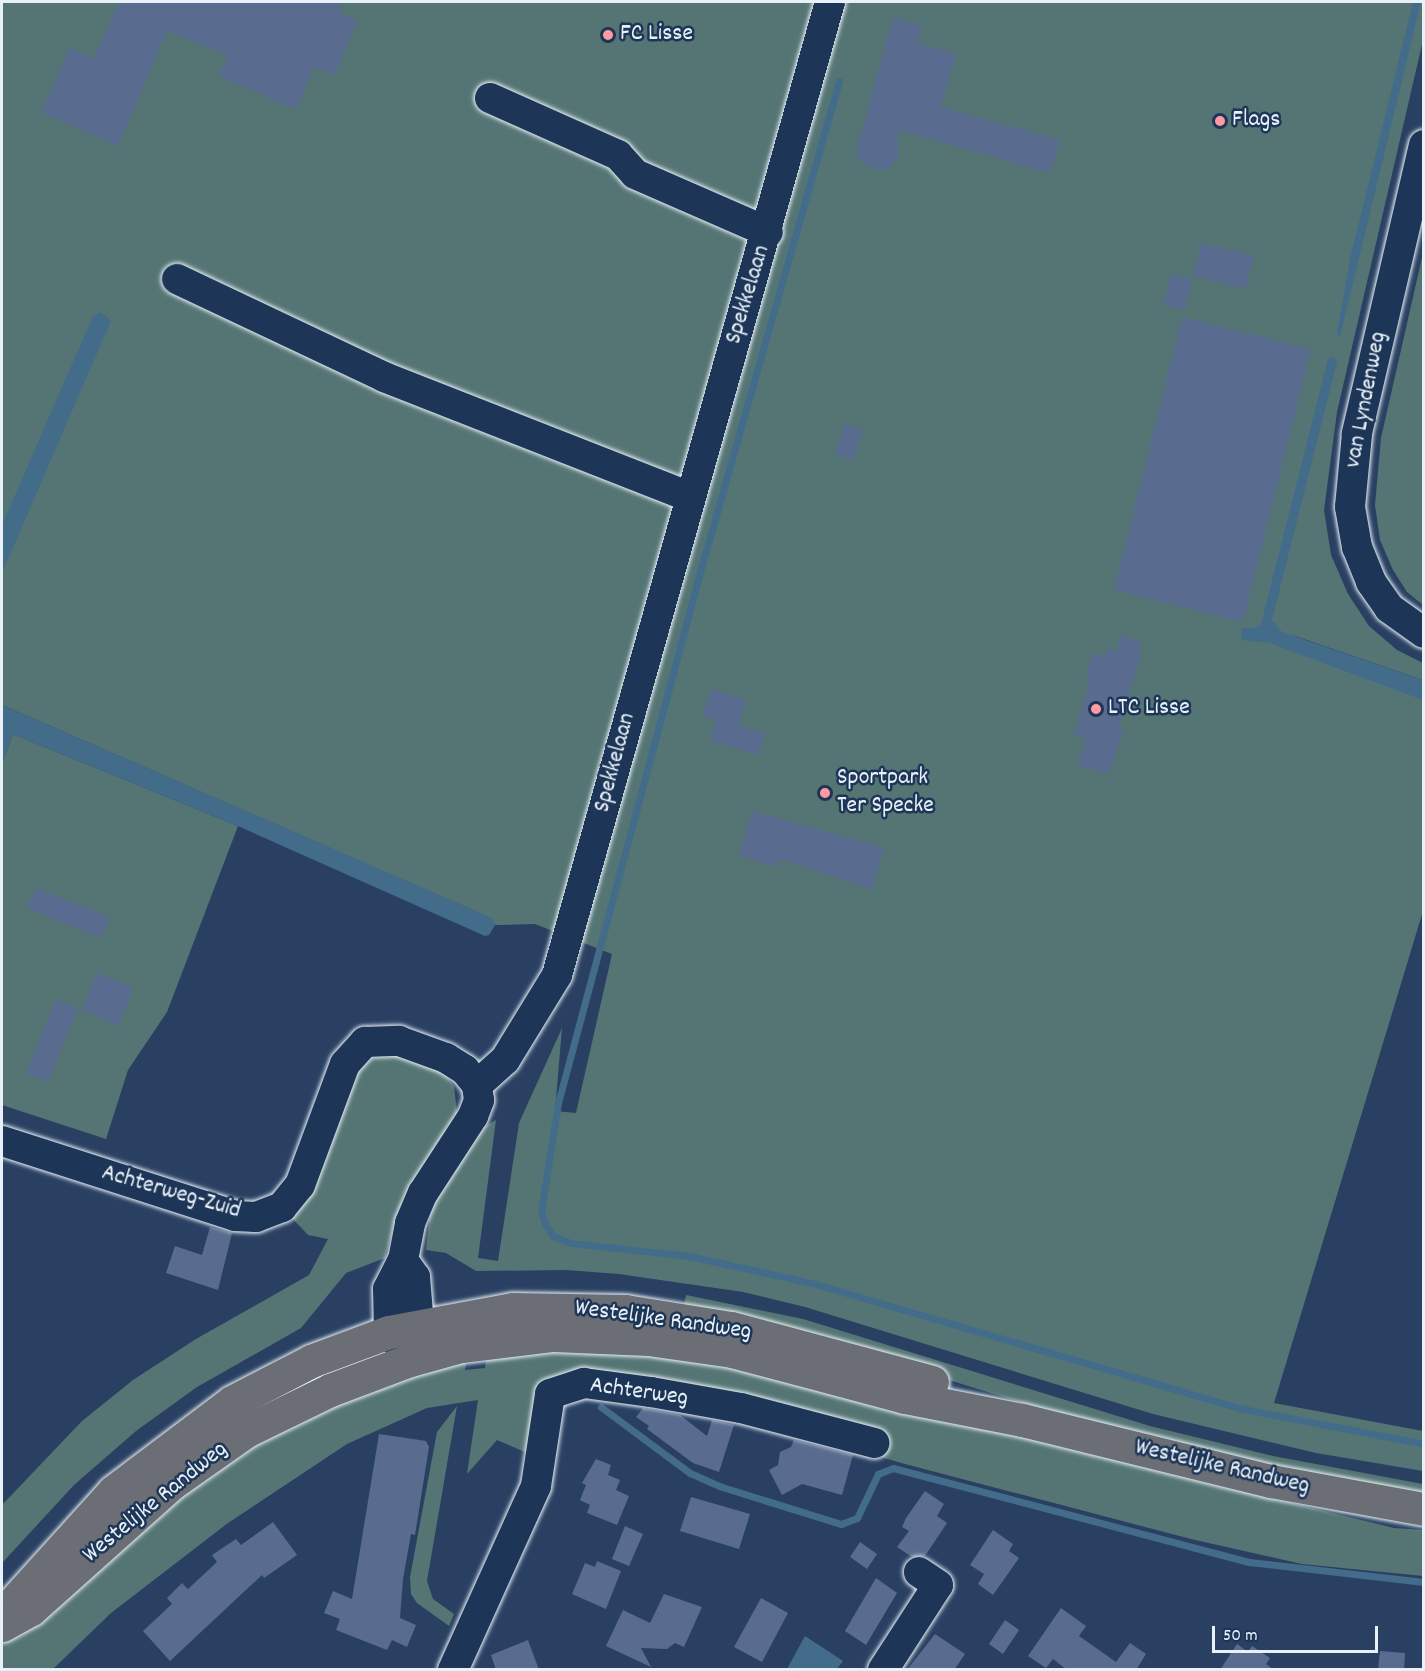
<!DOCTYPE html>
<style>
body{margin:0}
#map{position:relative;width:1425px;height:1671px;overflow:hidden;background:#294062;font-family:Dekko,sans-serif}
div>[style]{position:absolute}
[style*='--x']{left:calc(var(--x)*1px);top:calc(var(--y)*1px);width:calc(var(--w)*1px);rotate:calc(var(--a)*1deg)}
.green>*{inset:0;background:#557574}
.water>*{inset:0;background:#436c8b}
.stream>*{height:7px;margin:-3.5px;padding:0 3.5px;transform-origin:3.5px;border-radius:3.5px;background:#436c8b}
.building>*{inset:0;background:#596c90}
.roads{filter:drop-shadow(0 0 2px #e8f1f8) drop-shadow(0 0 2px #e8f1f8)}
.minor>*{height:30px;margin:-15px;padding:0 15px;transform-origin:15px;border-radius:15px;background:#1d3557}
.major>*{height:33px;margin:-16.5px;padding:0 16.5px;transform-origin:16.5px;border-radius:16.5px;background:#6b6f75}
.dots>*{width:16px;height:16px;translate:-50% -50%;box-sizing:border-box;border:3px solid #1d3557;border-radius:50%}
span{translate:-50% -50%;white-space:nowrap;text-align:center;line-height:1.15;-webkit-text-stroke:5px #1d3557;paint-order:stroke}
.poi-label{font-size:24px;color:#e8f1f8}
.left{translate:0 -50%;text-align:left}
.street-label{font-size:24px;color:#e8f1f8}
.frame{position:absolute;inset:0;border:3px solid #e8f1f8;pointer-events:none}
.scale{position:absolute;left:1212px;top:1626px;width:166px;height:27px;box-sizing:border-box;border:3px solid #e8f1f8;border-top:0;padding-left:8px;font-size:18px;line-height:21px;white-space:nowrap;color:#e8f1f8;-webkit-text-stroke:4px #1d3557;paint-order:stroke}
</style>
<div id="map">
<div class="green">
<div style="clip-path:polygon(2px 2px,1423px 2px,1423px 40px,1337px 412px,1324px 510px,1331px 555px,1348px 594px,1369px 626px,1397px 650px,1423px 663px,1423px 680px,1292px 635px,1423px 694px,1423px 911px,1274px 1403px,1423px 1431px,1423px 1471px,1316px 1453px,1153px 1414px,805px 1307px,743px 1292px,619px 1274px,566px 1270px,476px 1271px,446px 1253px,426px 1250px,430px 1213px,439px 1194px,485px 1126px,496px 1120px,478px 1258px,498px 1261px,519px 1123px,562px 1028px,555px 1111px,576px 1113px,612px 954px,535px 924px,495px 925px,491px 918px,2px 705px)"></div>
<div style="clip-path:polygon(1423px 253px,1423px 605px,1407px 592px,1393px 570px,1380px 540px,1375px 505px,1381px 438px)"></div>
<div style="clip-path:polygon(13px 734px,238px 826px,167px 1012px,128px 1070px,106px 1139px,2px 1105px,2px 764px)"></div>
<div style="clip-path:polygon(391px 1051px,444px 1073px,454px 1086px,457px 1113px,394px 1225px,385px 1258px,346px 1273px,301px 1328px,197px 1387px,136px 1431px,74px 1485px,2px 1563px,2px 1505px,82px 1421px,133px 1380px,196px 1339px,309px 1275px,328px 1239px,308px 1235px,292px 1218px,300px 1208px,358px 1065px)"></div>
<div style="clip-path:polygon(686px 1295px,803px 1319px,1150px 1426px,1273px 1456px,1423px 1484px,1423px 1499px,1142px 1440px,859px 1352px,683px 1311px)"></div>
<div style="clip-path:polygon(588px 1340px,786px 1371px,1220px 1486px,1394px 1528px,1423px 1530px,1423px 1576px,1302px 1564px,1191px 1539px,905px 1464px,699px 1404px,541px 1388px,532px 1455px,497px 1440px,467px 1474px,478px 1400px,427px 1408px,347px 1444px,228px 1523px,111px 1613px,53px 1669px,2px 1670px,2px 1645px,83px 1568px,242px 1440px,468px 1352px,465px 1370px,485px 1368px,487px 1350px)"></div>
<div style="clip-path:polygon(457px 1406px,427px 1581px,433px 1599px,454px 1614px,449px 1626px,417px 1603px,411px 1594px,410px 1577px,437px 1432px)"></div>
</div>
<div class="water">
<div style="clip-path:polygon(1413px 2px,1421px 2px,1340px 337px,1337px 334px,1350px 259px)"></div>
<div style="clip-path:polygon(100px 312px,111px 321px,2px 573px,2px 525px,93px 316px)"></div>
<div style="clip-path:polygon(1334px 357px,1337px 362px,1272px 620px,1282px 632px,1423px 680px,1423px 700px,1269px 643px,1241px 640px,1242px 628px,1256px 628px,1261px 624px,1328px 359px)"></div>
<div style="clip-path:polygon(2px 705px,492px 918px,495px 925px,489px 935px,485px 936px,238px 826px,13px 734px,2px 764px)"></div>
<div style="clip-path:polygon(805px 1636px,843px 1661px,837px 1669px,787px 1669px)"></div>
</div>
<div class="stream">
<div style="--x:839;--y:81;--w:487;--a:105.8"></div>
<div style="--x:706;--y:550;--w:572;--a:104.98"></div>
<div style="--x:558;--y:1103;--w:109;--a:98.9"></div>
<div style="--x:541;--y:1211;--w:14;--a:73"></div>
<div style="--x:545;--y:1224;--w:14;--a:56"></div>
<div style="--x:553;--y:1236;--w:18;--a:22"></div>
<div style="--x:570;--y:1243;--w:120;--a:6.2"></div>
<div style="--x:689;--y:1256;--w:126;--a:12.4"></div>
<div style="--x:812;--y:1283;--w:449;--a:16.3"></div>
<div style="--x:1243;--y:1409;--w:184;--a:10.9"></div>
<div style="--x:601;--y:1407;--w:111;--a:36.6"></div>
<div style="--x:690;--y:1473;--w:32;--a:24"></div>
<div style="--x:719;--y:1486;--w:128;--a:17.3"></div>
<div style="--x:841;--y:1524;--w:17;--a:-21"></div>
<div style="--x:857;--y:1518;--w:49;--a:-64.5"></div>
<div style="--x:878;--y:1474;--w:16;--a:-22"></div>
<div style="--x:893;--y:1468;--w:368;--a:14.8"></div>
<div style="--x:1249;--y:1562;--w:176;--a:6.5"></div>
</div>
<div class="building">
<div style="clip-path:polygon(119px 2px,343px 2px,338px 12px,358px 20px,334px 76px,314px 67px,296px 110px,219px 76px,228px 56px,167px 31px,118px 146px,41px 112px,70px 48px,94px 58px)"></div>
<div style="clip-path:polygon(893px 17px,922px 25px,917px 43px,956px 54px,941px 107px,1060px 140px,1050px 173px,898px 130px,898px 157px,888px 169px,871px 168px,855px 156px)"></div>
<div style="clip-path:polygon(1201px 243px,1254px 256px,1246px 289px,1193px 276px)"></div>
<div style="clip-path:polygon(1171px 274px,1193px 279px,1185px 310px,1164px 305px)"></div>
<div style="clip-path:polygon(1182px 317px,1311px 349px,1243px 622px,1114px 590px)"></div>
<div style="clip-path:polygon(844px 424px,863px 430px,853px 460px,835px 454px)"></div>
<div style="clip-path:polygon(1121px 635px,1141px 641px,1140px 657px,1119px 729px,1124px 731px,1108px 774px,1078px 766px,1086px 738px,1074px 735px,1090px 678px,1086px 677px,1092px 654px,1106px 655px,1108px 648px,1117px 651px)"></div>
<div style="clip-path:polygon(711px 689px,746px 700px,739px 725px,765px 733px,759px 755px,710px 741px,716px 720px,703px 716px)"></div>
<div style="clip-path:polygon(752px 811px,884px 848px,872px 890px,780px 859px,778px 867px,739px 856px)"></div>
<div style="clip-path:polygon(36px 888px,110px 917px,101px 938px,27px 908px)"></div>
<div style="clip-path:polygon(97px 973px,133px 987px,119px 1026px,82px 1010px)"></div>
<div style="clip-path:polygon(56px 999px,78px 1008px,48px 1082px,26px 1073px)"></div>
<div style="clip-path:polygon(210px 1227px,232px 1233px,218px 1290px,166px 1273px,175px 1246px,202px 1255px)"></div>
<div style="clip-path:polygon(643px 1408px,680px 1415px,707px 1436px,712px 1420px,734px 1425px,719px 1472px,693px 1463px,647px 1429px,649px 1426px,636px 1417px)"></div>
<div style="clip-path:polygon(379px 1434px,426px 1441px,429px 1447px,415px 1535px,411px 1534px,403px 1579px,400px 1618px,416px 1625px,407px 1647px,392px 1640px,387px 1650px,336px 1630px,340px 1619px,324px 1613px,333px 1591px,352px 1599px)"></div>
<div style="clip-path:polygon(794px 1440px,853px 1455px,842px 1495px,802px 1484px,782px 1495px,769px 1470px,778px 1465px,780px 1452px,791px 1447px)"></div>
<div style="clip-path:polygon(596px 1459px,611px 1465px,608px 1475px,620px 1480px,616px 1490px,629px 1496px,617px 1525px,587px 1513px,590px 1505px,580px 1500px,586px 1485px,582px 1483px)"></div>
<div style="clip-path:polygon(925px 1491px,944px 1504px,937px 1516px,947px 1523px,925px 1556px,912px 1557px,897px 1547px,909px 1531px,902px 1527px,906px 1518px)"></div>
<div style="clip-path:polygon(691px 1497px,750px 1514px,739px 1549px,680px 1531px)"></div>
<div style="clip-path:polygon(273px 1522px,297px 1555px,264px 1578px,262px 1575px,170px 1661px,143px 1631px,172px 1604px,167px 1598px,182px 1583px,188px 1589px,217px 1562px,212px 1555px,236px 1539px,241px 1545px)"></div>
<div style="clip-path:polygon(625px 1526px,643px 1534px,629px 1566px,612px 1559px)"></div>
<div style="clip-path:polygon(993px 1530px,1013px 1544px,1009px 1551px,1019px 1558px,993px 1595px,978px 1584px,984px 1574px,970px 1565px)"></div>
<div style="clip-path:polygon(860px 1542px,877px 1554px,867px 1569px,850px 1557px)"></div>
<div style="clip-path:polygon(597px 1561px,621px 1571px,606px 1609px,572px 1594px,585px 1563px,595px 1567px)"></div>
<div style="clip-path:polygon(876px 1578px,897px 1593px,866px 1645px,845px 1631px)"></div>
<div style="clip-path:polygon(664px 1594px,702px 1607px,684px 1647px,675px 1643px,667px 1649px,641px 1648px,651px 1667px,606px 1646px,623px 1610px,650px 1623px)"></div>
<div style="clip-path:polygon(761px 1598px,788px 1613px,762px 1662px,734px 1647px)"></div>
<div style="clip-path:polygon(1061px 1608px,1086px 1626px,1079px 1636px,1116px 1662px,1130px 1643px,1146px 1654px,1136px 1670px,1067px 1670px,1053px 1659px,1046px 1668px,1028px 1656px)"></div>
<div style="clip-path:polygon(1005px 1620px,1019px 1630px,1003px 1654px,989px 1644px)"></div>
<div style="clip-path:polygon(935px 1634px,965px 1654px,954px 1670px,907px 1670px)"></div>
<div style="clip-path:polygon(528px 1640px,539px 1670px,496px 1670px,491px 1655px)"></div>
<div style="clip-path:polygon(1237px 1644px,1248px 1652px,1252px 1646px,1270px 1658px,1266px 1664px,1274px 1670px,1220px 1670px)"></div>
<div style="clip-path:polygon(1380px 1651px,1405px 1653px,1404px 1670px,1378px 1670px)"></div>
</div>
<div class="roads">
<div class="minor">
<div style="--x:490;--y:98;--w:140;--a:24"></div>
<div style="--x:618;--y:155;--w:25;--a:48"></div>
<div style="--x:635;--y:174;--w:145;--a:23.6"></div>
<div style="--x:1424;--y:145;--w:297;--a:103.1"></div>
<div style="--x:1357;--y:434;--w:73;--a:95.5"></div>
<div style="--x:1350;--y:507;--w:41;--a:80.1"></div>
<div style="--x:1357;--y:547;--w:38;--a:68"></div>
<div style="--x:1371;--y:582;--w:32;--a:55"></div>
<div style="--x:1389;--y:608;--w:43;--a:35.5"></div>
<div style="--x:177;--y:279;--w:229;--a:25.3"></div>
<div style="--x:384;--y:377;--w:326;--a:21.4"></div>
<div style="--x:477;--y:1085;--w:38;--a:-42"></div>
<div style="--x:505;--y:1060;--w:100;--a:-58.5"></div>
<div style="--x:557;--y:975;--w:1011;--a:-74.33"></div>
<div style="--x:2;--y:1141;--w:245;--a:17.8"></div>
<div style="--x:235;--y:1216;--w:21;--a:3"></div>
<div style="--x:256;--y:1217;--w:28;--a:-21"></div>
<div style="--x:282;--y:1207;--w:28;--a:-51"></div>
<div style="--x:300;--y:1185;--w:129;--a:-69.6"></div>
<div style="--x:345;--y:1064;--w:30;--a:-48"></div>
<div style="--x:365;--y:1042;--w:34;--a:-2"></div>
<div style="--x:399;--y:1041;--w:50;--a:19.9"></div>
<div style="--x:446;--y:1058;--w:22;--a:32"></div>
<div style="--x:465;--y:1070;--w:19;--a:51"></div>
<div style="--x:403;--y:1260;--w:21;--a:55"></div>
<div style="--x:415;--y:1277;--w:48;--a:85.2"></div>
<div style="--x:419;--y:1325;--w:27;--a:105"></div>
<div style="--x:403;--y:1351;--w:24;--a:-126"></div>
<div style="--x:389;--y:1332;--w:43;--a:-91.3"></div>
<div style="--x:388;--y:1289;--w:33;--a:-63"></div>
<div style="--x:403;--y:1260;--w:38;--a:-79"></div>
<div style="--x:410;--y:1223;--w:33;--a:-67"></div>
<div style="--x:423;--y:1193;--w:92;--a:-57"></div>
<div style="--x:473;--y:1116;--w:17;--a:-69"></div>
<div style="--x:479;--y:1100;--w:15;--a:-98"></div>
<div style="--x:453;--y:1670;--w:202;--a:-65.7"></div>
<div style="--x:536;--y:1486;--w:93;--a:-81.3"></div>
<div style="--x:550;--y:1394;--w:36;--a:-18"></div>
<div style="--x:584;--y:1383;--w:68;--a:7.7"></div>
<div style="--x:651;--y:1392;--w:91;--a:10.1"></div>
<div style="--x:741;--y:1408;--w:138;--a:14.7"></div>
<div style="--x:883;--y:1670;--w:101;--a:-57.1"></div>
<div style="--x:938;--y:1585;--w:23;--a:-146"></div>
</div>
<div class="major">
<div style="--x:11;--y:1605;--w:152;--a:-47.9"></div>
<div style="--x:113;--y:1492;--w:149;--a:-37.1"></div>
<div style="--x:232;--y:1402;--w:89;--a:-27.4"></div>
<div style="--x:311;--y:1361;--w:83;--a:-20.4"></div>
<div style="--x:389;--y:1332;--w:126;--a:-10.5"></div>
<div style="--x:513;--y:1309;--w:112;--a:1"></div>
<div style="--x:625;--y:1311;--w:107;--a:9.1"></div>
<div style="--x:731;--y:1328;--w:208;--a:15"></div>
<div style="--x:2;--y:1625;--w:33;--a:-29"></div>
<div style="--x:31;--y:1609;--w:189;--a:-41.8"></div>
<div style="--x:172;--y:1483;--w:90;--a:-35.1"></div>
<div style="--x:246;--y:1431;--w:93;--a:-26"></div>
<div style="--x:330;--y:1390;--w:85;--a:-20.6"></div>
<div style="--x:410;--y:1360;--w:53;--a:-15.4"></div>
<div style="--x:461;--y:1346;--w:93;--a:-6.8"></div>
<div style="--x:553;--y:1335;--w:95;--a:2.4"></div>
<div style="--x:648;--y:1339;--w:85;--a:8.1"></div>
<div style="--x:732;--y:1351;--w:179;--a:14.9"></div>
<div style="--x:905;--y:1397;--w:119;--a:11.1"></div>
<div style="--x:1022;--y:1420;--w:256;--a:13.8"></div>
<div style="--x:1271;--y:1481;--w:156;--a:10.4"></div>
</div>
</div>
<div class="dots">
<div style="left:608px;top:35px;background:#ff9aa2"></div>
<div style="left:1220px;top:121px;background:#ff9aa2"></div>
<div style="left:1096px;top:709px;background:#ff9aa2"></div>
<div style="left:825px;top:793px;background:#ff9aa2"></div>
</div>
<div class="poi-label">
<span class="left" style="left:620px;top:35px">FC Lisse</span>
<span class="left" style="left:1232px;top:121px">Flags</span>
<span class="left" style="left:1108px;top:709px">LTC Lisse</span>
<span class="left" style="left:837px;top:793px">Sportpark<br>Ter Specke</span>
</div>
<div class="street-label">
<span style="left:749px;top:295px;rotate:-73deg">Spekkelaan</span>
<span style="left:1367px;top:400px;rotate:-79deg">van Lyndenweg</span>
<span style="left:616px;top:763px;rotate:-75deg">Spekkelaan</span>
<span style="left:171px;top:1193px;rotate:16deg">Achterweg-Zuid</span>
<span style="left:663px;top:1321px;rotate:8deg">Westelijke Randweg</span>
<span style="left:639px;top:1393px;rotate:8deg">Achterweg</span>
<span style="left:1222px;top:1468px;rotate:13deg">Westelijke Randweg</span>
<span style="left:156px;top:1503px;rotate:-39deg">Westelijke Randweg</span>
</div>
<div class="frame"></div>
<div class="scale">50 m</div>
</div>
